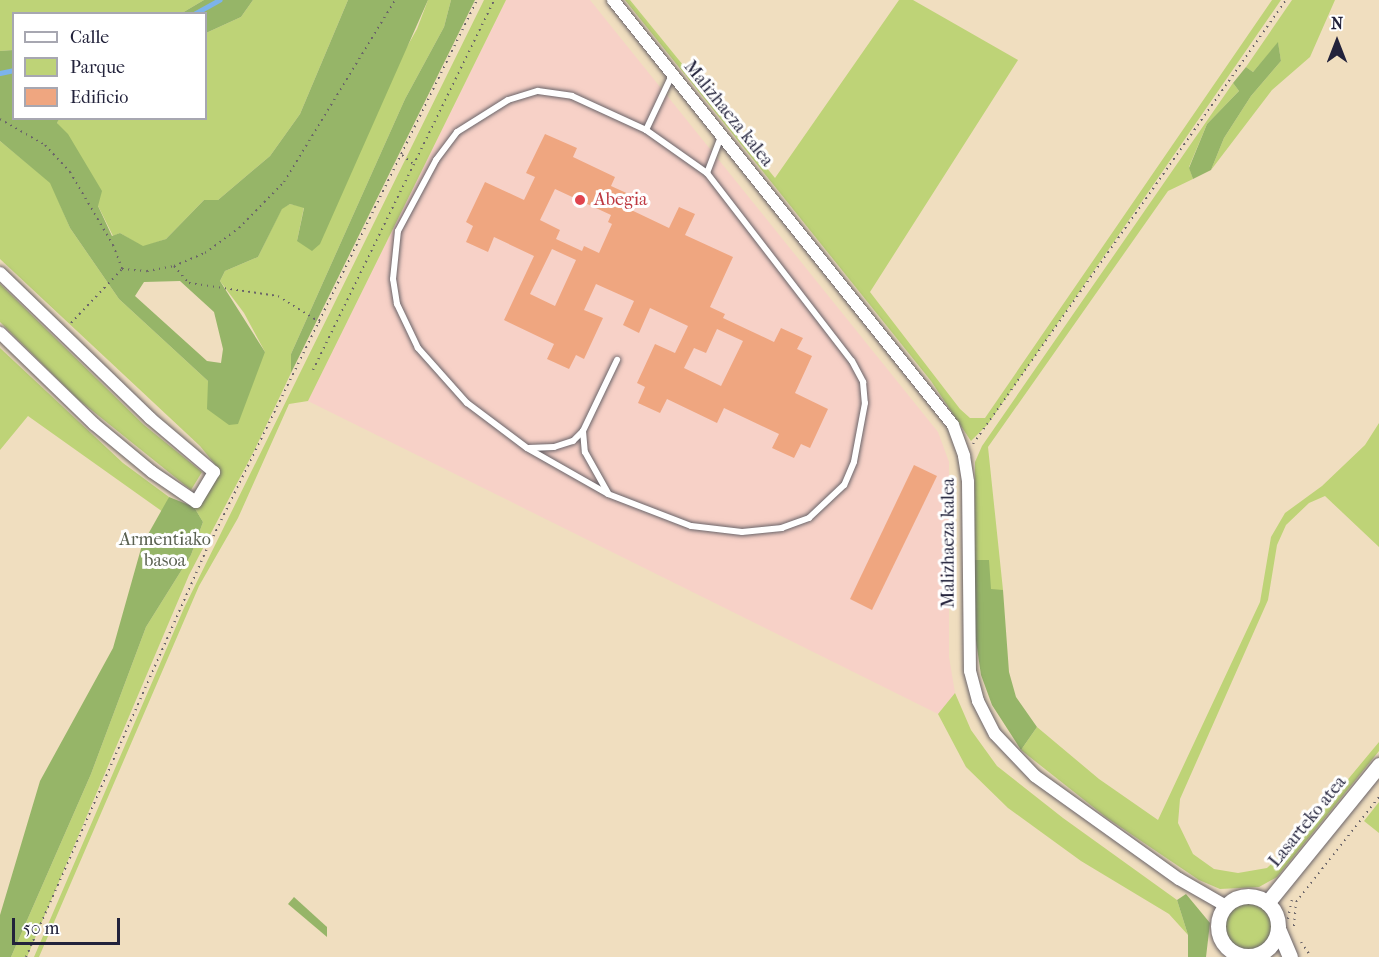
<!DOCTYPE html>
<style>
body{margin:0}
#map{position:relative;width:1379px;height:957px;overflow:hidden;background:#f0debf;font-family:"IM FELL French Canon",serif}
div>[style]{position:absolute}
[style*='--x']{left:calc(var(--x)*1px);top:calc(var(--y)*1px);width:calc(var(--w)*1px);rotate:calc(var(--a)*1deg)}
.built>*{inset:0;background:#f7d1c7}
.green>*{inset:0;background:#bed377}
.round{border-radius:50%}
.forest>*{inset:0;background:#96b568}
.stream>*{height:4.5px;margin:-2.25px;padding:0 2.25px;transform-origin:2.25px;border-radius:2.25px;background:#7cb3eb}
.building>*{inset:0;background:#efa680}
.path>*{height:2px;margin-top:-1px;transform-origin:0;background:repeating-linear-gradient(90deg,#6a6469 0 1.5px,transparent 0 6px)}
.roads{filter:drop-shadow(0 0 2px #6a6469) drop-shadow(0 0 2px #6a6469)}
.service>*{height:6px;margin:-3px;padding:0 3px;transform-origin:3px;border-radius:3px;background:#fff}
.minor>*{height:12px;margin:-6px;padding:0 6px;transform-origin:6px;border-radius:6px;background:#fff}
.tertiary>*{height:15px;margin:-7.5px;padding:0 7.5px;transform-origin:7.5px;border-radius:7.5px;background:#fff}
.tertiary>.ring{margin:-7.5px;padding:0;box-sizing:content-box;background:none;border:15px solid #fff;border-radius:50%}
.dots>*{width:16px;height:16px;translate:-50% -50%;box-sizing:border-box;border:3px solid #fff;border-radius:50%}
span{translate:-50% -50%;white-space:nowrap;text-align:center;line-height:1.15;-webkit-text-stroke:6px #fff;paint-order:stroke}
.street-label{font-size:18px;color:#22223b}
.health-label{font-size:18px;color:#be3a42}
.left{translate:0 -50%;text-align:left}
.park-label{font-size:18px;color:#596050}
.legend{position:absolute;left:12px;top:12px;width:195px;height:108px;box-sizing:border-box;background:#fff;border:2px solid #a7a7b1;margin:0;padding:8px 10px;list-style:none;font-size:18px;color:#22223b}
.legend li{display:flex;align-items:center;gap:12px;height:30px}
.legend b{width:30px;border:2px solid #a7a7b1}
.north{position:absolute;left:1307px;top:12px;width:60px;height:60px;-webkit-text-stroke:4px #fff;paint-order:stroke;rotate:0deg;font-size:16px;font-weight:700;line-height:24px;text-align:center;color:#22223b}
.north::after{content:'';display:block;margin:auto;width:21px;height:27px;background:#22223b;clip-path:polygon(50% 0,100% 100%,50% 72%,0 100%)}
.scale{position:absolute;left:12px;top:918px;width:108px;height:27px;box-sizing:border-box;border:3px solid #22223b;border-top:0;padding-left:8px;font-size:18px;line-height:21px;white-space:nowrap;color:#22223b;-webkit-text-stroke:4px #fff;paint-order:stroke}
</style>
<div id="map">
<div class="built">
<div style="clip-path:polygon(506px 0,590px 0,938px 432px,949px 462px,949px 657px,955px 693px,938px 714px,308px 401px)"></div>
</div>
<div class="green">
<div style="clip-path:polygon(0 0,204px 0,182px 13px,14px 14px,13px 50px,0 51px)"></div>
<div style="clip-path:polygon(253px 0,348px 0,300px 114px,270px 156px,218px 200px,204px 200px,166px 239px,143px 247px,120px 233px,113px 236px,57px 123px,59px 118px,206px 118px,206px 33px,241px 17px)"></div>
<div style="clip-path:polygon(428px 0,451px 0,444px 27px,405px 99px,291px 354px,291px 373px,255px 449px,189px 575px,27px 957px,11px 957px,91px 774px,146px 627px,191px 555px,203px 522px,194px 507px,218px 468px,200px 446px,0 259px,0 141px,51px 183px,70px 228px,119px 299px,208px 381px,265px 352px,244px 313px,220px 281px,225px 271px,258px 257px,282px 208px,290px 204px,304px 207px,297px 241px,417px 29px)"></div>
<div style="clip-path:polygon(484px 0,506px 0,308px 401px,289px 404px,238px 518px,199px 586px,39px 957px,34px 957px,184px 608px)"></div>
<div style="clip-path:polygon(625px 0,630px 0,775px 178px,899px 0,913px 0,1018px 60px,870px 292px,960px 409px,970px 418px,985px 418px,1272px 0,1281px 0,988px 424px,971px 441px,931px 381px)"></div>
<div style="clip-path:polygon(1292px 0,1335px 0,1310px 57px,1272px 90px,1211px 170px,1224px 138px,1251px 96px,1281px 61px,1278px 43px,1253px 72px,1246px 67px)"></div>
<div style="clip-path:polygon(1233px 83px,1239px 91px,1207px 124px,1189px 167px,1193px 179px,1168px 191px,988px 447px,1003px 590px,991px 590px,974px 560px,975px 462px,982px 446px)"></div>
<div style="clip-path:polygon(0 284px,144px 425px,202px 472px,191px 490px,79px 400px,0 322px)"></div>
<div style="clip-path:polygon(0 348px,123px 463px,169px 497px,163px 512px,28px 416px,0 450px)"></div>
<div style="clip-path:polygon(1379px 423px,1379px 547px,1325px 496px,1309px 503px,1286px 525px,1277px 545px,1268px 600px,1180px 799px,1178px 823px,1193px 854px,1214px 869px,1238px 873px,1267px 868px,1305px 831px,1379px 742px,1379px 751px,1277px 877px,1259px 887px,1220px 889px,1199px 880px,1107px 818px,1021px 750px,1037px 727px,1099px 779px,1158px 820px,1260px 602px,1271px 537px,1285px 513px,1322px 486px,1365px 445px)"></div>
<div style="clip-path:polygon(955px 693px,971px 730px,997px 766px,1063px 818px,1177px 900px,1188px 935px,1169px 914px,1081px 861px,1008px 808px,966px 767px,938px 714px)"></div>
<div style="clip-path:polygon(1379px 802px,1379px 833px,1364px 821px)"></div>
<div class="round" style="left:1225px;top:904px;width:46px;height:46px"></div>
</div>
<div class="forest">
<div style="clip-path:polygon(204px 0,253px 0,241px 17px,206px 33px,206px 14px,182px 13px)"></div>
<div style="clip-path:polygon(evenodd,348px 0,428px 0,320px 244px,312px 251px,297px 241px,304px 208px,290px 204px,282px 209px,258px 257px,225px 271px,220px 281px,265px 352px,238px 424px,229px 425px,207px 409px,208px 381px,119px 299px,70px 228px,50px 183px,0 141px,0 51px,13px 50px,14px 118px,59px 119px,57px 123px,68px 134px,102px 191px,98px 206px,112px 236px,120px 233px,143px 246px,166px 239px,204px 200px,218px 200px,270px 156px,300px 114px,348px 0,180px 281px,214px 312px,223px 349px,221px 363px,207px 361px,135px 296px,144px 282px,180px 281px)"></div>
<div style="clip-path:polygon(451px 0,475px 0,291px 373px,291px 354px,405px 99px,444px 27px)"></div>
<div style="clip-path:polygon(1278px 42px,1281px 61px,1251px 96px,1224px 138px,1211px 170px,1193px 179px,1189px 168px,1207px 124px,1239px 91px,1233px 83px,1246px 67px,1253px 72px)"></div>
<div style="clip-path:polygon(169px 497px,194px 507px,203px 522px,191px 555px,146px 627px,91px 774px,11px 957px,0 957px,0 915px,40px 781px,113px 648px,142px 545px)"></div>
<div style="clip-path:polygon(974px 560px,989px 560px,991px 589px,1003px 590px,1009px 672px,1016px 697px,1037px 727px,1021px 750px,992px 705px,981px 675px,975px 634px)"></div>
<div style="clip-path:polygon(1186px 894px,1210px 923px,1206px 957px,1188px 957px,1188px 935px,1177px 900px)"></div>
<div style="clip-path:polygon(294px 897px,327px 927px,327px 937px,288px 904px)"></div>
</div>
<div class="stream">
<div style="--x:194;--y:14;--w:29;--a:-29"></div>
<div style="--x:0;--y:73;--w:14;--a:-12"></div>
</div>
<div class="building">
<div style="clip-path:polygon(evenodd,545px 134px,577px 148px,573px 157px,615px 177px,611px 186px,633px 196px,627px 208px,669px 228px,679px 207px,695px 214px,685px 235px,733px 257px,710px 307px,725px 314px,723px 318px,774px 342px,781px 328px,803px 338px,797px 349px,812px 356px,795px 393px,828px 409px,810px 448px,801px 444px,794px 458px,772px 448px,779px 434px,724px 408px,717px 423px,667px 399px,660px 413px,638px 403px,645px 387px,637px 383px,655px 344px,675px 353px,688px 326px,650px 308px,639px 333px,623px 325px,634px 301px,596px 284px,584px 310px,603px 318px,584px 359px,576px 355px,569px 369px,547px 359px,554px 344px,504px 320px,534px 256px,494px 237px,488px 252px,466px 242px,473px 226px,466px 222px,485px 182px,524px 200px,535px 177px,526px 173px,545px 134px,555px 189px,611px 215px,608px 222px,612px 224px,599px 253px,584px 246px,582px 251px,556px 239px,560px 230px,540px 220px,555px 189px,545px 134px,552px 249px,576px 260px,555px 306px,530px 294px,552px 249px,545px 134px,717px 329px,743px 341px,721px 386px,684px 368px,694px 348px,706px 353px,717px 329px)"></div>
<div style="clip-path:polygon(914px 465px,937px 476px,872px 610px,850px 599px)"></div>
</div>
<div class="path">
<div style="--x:0;--y:119;--w:52;--a:30"></div>
<div style="--x:45;--y:145;--w:37;--a:47"></div>
<div style="--x:70;--y:172;--w:85;--a:59.5"></div>
<div style="--x:113;--y:245;--w:26;--a:69"></div>
<div style="--x:122;--y:269;--w:25;--a:5"></div>
<div style="--x:147;--y:271;--w:27;--a:-10"></div>
<div style="--x:174;--y:266;--w:34;--a:-23"></div>
<div style="--x:205;--y:253;--w:42;--a:-36.3"></div>
<div style="--x:239;--y:228;--w:64;--a:-45.6"></div>
<div style="--x:284;--y:182;--w:213;--a:-58.6"></div>
<div style="--x:402;--y:155;--w:14;--a:39"></div>
<div style="--x:174;--y:266;--w:23;--a:49"></div>
<div style="--x:189;--y:283;--w:90;--a:8.3"></div>
<div style="--x:278;--y:296;--w:51;--a:32.1"></div>
<div style="--x:71;--y:323;--w:74;--a:-46.6"></div>
<div style="--x:313;--y:370;--w:412;--a:-63.9"></div>
<div style="--x:973;--y:444;--w:543;--a:-54.82"></div>
<div style="--x:1288;--y:919;--w:21;--a:-79"></div>
<div style="--x:1294;--y:926;--w:24;--a:-85"></div>
<div style="--x:1296;--y:902;--w:134;--a:-51.7"></div>
<div style="--x:1301;--y:942;--w:18;--a:56"></div>
<div style="--x:26;--y:957;--w:449;--a:-66.1"></div>
<div style="--x:208;--y:547;--w:610;--a:-63.81"></div>
</div>
<div class="roads">
<div class="service">
<div style="--x:538;--y:91;--w:34;--a:8"></div>
<div style="--x:572;--y:96;--w:81;--a:24.7"></div>
<div style="--x:646;--y:130;--w:75;--a:35.2"></div>
<div style="--x:707;--y:173;--w:237;--a:52.4"></div>
<div style="--x:852;--y:361;--w:24;--a:62"></div>
<div style="--x:863;--y:382;--w:21;--a:85"></div>
<div style="--x:865;--y:403;--w:60;--a:100.6"></div>
<div style="--x:854;--y:462;--w:25;--a:113"></div>
<div style="--x:844;--y:485;--w:48;--a:136.7"></div>
<div style="--x:809;--y:518;--w:29;--a:160"></div>
<div style="--x:782;--y:528;--w:40;--a:174.3"></div>
<div style="--x:742;--y:532;--w:51;--a:-173.3"></div>
<div style="--x:691;--y:526;--w:89;--a:-158.9"></div>
<div style="--x:608;--y:494;--w:93;--a:-150.4"></div>
<div style="--x:527;--y:448;--w:75;--a:-143.1"></div>
<div style="--x:467;--y:403;--w:74;--a:-131.7"></div>
<div style="--x:418;--y:348;--w:49;--a:-115.5"></div>
<div style="--x:397;--y:304;--w:25;--a:-99"></div>
<div style="--x:393;--y:279;--w:48;--a:-84.1"></div>
<div style="--x:398;--y:231;--w:81;--a:-61.8"></div>
<div style="--x:436;--y:160;--w:35;--a:-53"></div>
<div style="--x:457;--y:132;--w:60;--a:-32.1"></div>
<div style="--x:508;--y:100;--w:31;--a:-17"></div>
<div style="--x:646;--y:130;--w:61;--a:-64.7"></div>
<div style="--x:707;--y:173;--w:39;--a:-69"></div>
<div style="--x:583;--y:431;--w:21;--a:85"></div>
<div style="--x:585;--y:452;--w:47;--a:60.7"></div>
<div style="--x:528;--y:448;--w:26;--a:-2"></div>
<div style="--x:554;--y:447;--w:20;--a:-18"></div>
<div style="--x:573;--y:441;--w:14;--a:-45"></div>
<div style="--x:583;--y:431;--w:79;--a:-64.4"></div>
</div>
<div class="minor">
<div style="--x:613;--y:0;--w:544;--a:51.34"></div>
<div style="--x:953;--y:425;--w:33;--a:70"></div>
<div style="--x:964;--y:456;--w:26;--a:81"></div>
<div style="--x:968;--y:482;--w:189;--a:89.4"></div>
<div style="--x:970;--y:671;--w:31;--a:75"></div>
<div style="--x:978;--y:701;--w:37;--a:63"></div>
<div style="--x:995;--y:734;--w:58;--a:46.4"></div>
<div style="--x:1035;--y:776;--w:177;--a:35.6"></div>
<div style="--x:1179;--y:879;--w:54;--a:29.9"></div>
<div style="--x:0;--y:273;--w:209;--a:44"></div>
<div style="--x:150;--y:418;--w:84;--a:40.2"></div>
<div style="--x:214;--y:472;--w:35;--a:121"></div>
<div style="--x:196;--y:502;--w:53;--a:-145.7"></div>
<div style="--x:152;--y:472;--w:75;--a:-140.4"></div>
<div style="--x:94;--y:424;--w:131;--a:-135.9"></div>
</div>
<div class="tertiary">
<div class="ring" style="left:1218px;top:896px;width:45px;height:45px"></div>
<div style="--x:1267;--y:903;--w:178;--a:-50.9"></div>
<div style="--x:1279;--y:931;--w:28;--a:67"></div>
</div>
</div>
<div class="dots">
<div style="left:580px;top:200px;background:#e0444e"></div>
</div>
<div class="street-label">
<span style="left:728px;top:114px;rotate:51deg">Malizhaeza kalea</span>
<span style="left:949px;top:543px;rotate:-90deg">Malizhaeza kalea</span>
<span style="left:1308px;top:822px;rotate:-51deg">Lasarteko atea</span>
</div>
<div class="health-label">
<span class="left" style="left:594px;top:200px">Abegia</span>
</div>
<div class="park-label">
<span style="left:165px;top:551px">Armentiako<br>basoa</span>
</div>
<ul class="legend">
<li><b style="height:8px;background:#fff"></b>Calle</li>
<li><b style="height:16px;background:#bed377"></b>Parque</li>
<li><b style="height:16px;background:#efa680"></b>Edificio</li>
</ul>
<div class="north">N</div>
<div class="scale">50 m</div>
</div>
